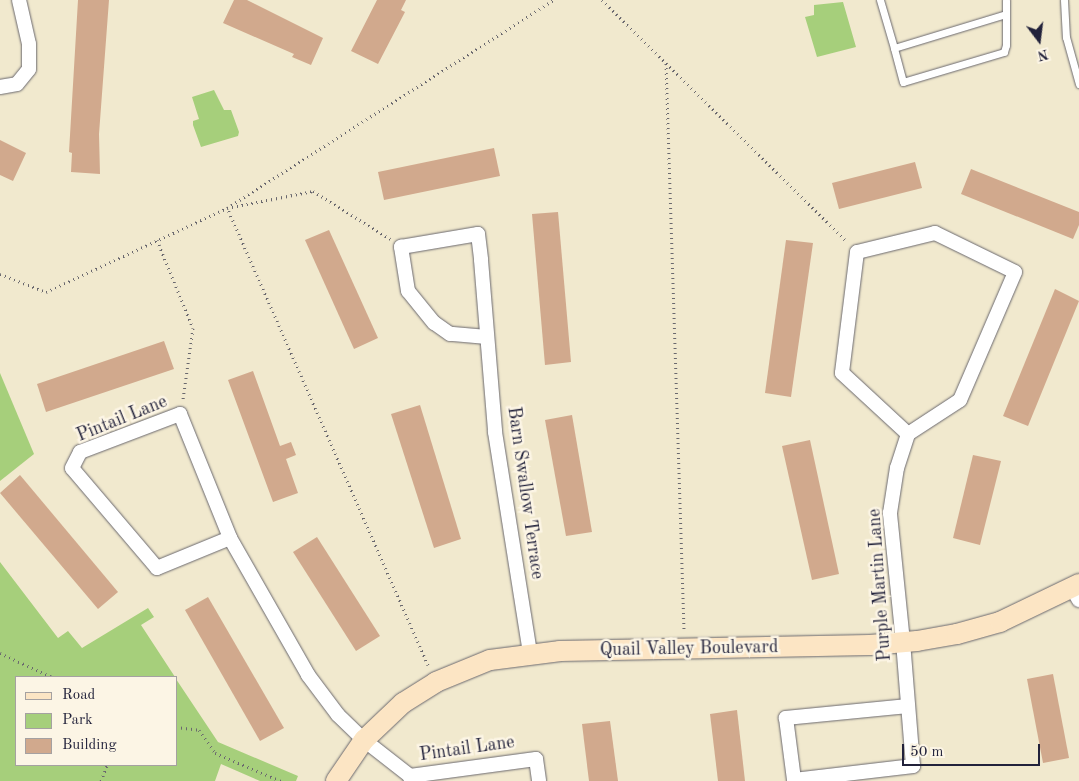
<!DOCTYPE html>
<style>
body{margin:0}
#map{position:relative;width:1079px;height:781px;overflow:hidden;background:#f1e9ce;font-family:"Old Standard TT",serif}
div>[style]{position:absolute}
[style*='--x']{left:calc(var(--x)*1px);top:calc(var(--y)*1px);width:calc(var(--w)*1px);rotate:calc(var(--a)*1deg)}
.green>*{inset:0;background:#a6cf7b}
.building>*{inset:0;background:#d1a98d}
.path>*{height:3px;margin-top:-1.5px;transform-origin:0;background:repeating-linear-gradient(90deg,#6a686e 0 1px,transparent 0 5px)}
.roads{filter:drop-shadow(0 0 1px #6a686e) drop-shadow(0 0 1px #6a686e)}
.lane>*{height:7px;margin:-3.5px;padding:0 3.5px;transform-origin:3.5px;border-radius:3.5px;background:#fff}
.street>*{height:14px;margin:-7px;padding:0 7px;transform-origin:7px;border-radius:7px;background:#fff}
.secondary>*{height:20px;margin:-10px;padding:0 10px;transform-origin:10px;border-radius:10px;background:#fce5c4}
span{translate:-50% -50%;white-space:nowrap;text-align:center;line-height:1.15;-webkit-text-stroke:5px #fcf5e5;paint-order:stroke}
.street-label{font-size:18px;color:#22223b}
.legend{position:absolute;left:15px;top:676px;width:162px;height:90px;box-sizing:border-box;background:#fcf5e5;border:1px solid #a5a1a1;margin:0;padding:6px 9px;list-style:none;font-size:15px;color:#22223b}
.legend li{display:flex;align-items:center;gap:10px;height:25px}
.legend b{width:25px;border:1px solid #a5a1a1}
.north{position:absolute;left:1014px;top:15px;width:50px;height:50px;-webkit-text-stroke:4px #fcf5e5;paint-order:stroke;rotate:165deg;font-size:14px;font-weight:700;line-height:20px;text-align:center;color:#22223b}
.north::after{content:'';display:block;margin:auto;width:18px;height:22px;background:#22223b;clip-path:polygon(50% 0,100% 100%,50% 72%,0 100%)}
.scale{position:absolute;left:902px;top:744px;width:138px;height:22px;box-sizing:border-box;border:2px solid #22223b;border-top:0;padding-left:6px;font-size:15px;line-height:18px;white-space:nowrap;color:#22223b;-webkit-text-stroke:4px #fcf5e5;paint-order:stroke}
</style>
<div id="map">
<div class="green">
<div style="clip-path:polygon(843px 2px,856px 47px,817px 57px,805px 17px,814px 15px,814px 5px)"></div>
<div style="clip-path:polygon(214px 90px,224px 110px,231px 110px,239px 132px,238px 136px,201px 147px,193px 125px,193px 121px,199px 119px,192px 97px)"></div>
<div style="clip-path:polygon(0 373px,34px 454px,0 481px)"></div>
<div style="clip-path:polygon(0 562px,58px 638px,68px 631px,82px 648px,148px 608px,154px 617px,141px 625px,175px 677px,16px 677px,16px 765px,176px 765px,176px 679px,218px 742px,298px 776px,296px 781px,260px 781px,221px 764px,215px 781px,0 781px)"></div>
</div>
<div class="building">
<div style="clip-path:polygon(78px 0,109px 0,99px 134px,100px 174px,71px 172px,72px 153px,69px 152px)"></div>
<div style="clip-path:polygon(234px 0,247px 0,323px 38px,311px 65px,292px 57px,294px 54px,223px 23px)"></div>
<div style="clip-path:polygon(377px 0,406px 0,401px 10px,405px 12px,378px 64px,351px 51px)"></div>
<div style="clip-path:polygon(0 140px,26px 153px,13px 181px,0 175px)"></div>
<div style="clip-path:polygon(494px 148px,500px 176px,384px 200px,378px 172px)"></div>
<div style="clip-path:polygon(915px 162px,922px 188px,839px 209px,832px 183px)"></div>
<div style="clip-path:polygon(971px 169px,1079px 212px,1079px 225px,1073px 239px,961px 194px)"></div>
<div style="clip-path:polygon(558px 212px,571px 362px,545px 365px,532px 214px)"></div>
<div style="clip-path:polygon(329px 230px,378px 338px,354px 349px,305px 240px)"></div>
<div style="clip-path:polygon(786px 240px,813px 243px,791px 397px,765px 393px)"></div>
<div style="clip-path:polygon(1055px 289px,1079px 301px,1028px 426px,1003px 416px)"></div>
<div style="clip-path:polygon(164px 341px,174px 369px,46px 412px,37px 384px)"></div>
<div style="clip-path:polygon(253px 371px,280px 446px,291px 442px,296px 455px,286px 459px,298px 493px,273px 502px,228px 380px)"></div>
<div style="clip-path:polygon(420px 405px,461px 539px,434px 548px,391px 414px)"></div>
<div style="clip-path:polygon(572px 415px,592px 532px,566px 536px,545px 420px)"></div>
<div style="clip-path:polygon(810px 440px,839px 574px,812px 580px,782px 446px)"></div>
<div style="clip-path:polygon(973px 455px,1001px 461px,980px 545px,953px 538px)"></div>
<div style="clip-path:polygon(20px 475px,118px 592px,98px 609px,0 493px)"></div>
<div style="clip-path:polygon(317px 537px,380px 636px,356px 651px,293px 552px)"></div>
<div style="clip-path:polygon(208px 597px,284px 728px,260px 741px,185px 610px)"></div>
<div style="clip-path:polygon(1053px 674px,1069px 758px,1043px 763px,1027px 679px)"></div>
<div style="clip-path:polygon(737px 710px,745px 781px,718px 781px,710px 714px)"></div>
<div style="clip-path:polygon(610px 721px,618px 781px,589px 781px,582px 724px)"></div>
</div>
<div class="path">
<div style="--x:602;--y:0;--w:343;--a:44.6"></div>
<div style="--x:666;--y:63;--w:568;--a:88.18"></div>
<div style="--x:157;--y:240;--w:95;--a:67.8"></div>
<div style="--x:193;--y:328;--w:72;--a:98"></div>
<div style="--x:0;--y:274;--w:49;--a:21.4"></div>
<div style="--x:46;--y:292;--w:200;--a:-24.9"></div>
<div style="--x:227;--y:208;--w:88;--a:-11.2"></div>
<div style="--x:313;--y:191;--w:91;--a:31.9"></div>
<div style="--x:0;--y:653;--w:57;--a:24.8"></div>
<div style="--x:428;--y:665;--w:499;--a:-113.7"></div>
<div style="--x:227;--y:208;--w:388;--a:-32.5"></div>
<div style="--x:176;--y:727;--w:23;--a:7"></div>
<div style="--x:199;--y:730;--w:28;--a:55"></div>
<div style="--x:215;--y:753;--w:72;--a:23"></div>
<div style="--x:101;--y:781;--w:17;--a:-69"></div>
</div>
<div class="roads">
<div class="lane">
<div style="--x:880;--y:0;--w:50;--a:73.7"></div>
<div style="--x:1006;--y:0;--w:45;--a:90"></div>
<div style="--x:1006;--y:45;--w:7;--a:106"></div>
<div style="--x:1004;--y:52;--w:105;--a:163.5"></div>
<div style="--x:903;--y:82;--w:35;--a:-105"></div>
<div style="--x:894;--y:48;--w:117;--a:-16.9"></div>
<div style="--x:1064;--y:0;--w:37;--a:87"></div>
<div style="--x:1066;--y:37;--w:49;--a:74.5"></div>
</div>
<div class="street">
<div style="--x:0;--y:87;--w:17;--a:-10"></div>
<div style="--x:17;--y:84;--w:19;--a:-51"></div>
<div style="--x:29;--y:69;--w:25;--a:-90"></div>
<div style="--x:29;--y:44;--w:45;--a:-102.8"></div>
<div style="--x:487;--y:337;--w:37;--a:-175"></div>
<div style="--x:450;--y:334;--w:19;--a:-145"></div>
<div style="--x:434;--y:323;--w:41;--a:-129.1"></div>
<div style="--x:408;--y:291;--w:45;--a:-99"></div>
<div style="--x:401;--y:247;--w:78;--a:-9.6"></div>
<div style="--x:478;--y:234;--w:26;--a:83"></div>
<div style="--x:481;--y:260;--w:173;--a:85.3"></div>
<div style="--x:495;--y:432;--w:224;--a:81"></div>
<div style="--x:230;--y:538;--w:79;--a:157.7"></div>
<div style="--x:157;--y:568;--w:131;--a:-130.4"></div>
<div style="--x:72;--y:468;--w:18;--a:-63"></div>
<div style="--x:80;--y:452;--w:107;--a:-20.8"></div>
<div style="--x:180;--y:414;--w:134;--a:68"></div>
<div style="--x:230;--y:538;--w:158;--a:60.3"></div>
<div style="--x:308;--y:675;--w:50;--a:53.1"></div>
<div style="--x:338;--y:715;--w:36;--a:44"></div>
<div style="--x:364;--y:740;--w:58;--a:38"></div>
<div style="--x:410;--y:776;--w:5;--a:79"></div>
<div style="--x:1072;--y:588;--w:14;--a:60"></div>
<div style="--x:908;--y:706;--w:123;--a:174.4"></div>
<div style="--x:786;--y:718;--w:63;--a:82.6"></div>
<div style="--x:794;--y:780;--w:120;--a:-6.7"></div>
<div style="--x:913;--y:766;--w:124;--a:-94.6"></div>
<div style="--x:903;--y:642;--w:130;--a:-95.8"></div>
<div style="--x:890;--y:513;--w:46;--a:-81.2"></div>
<div style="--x:897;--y:468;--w:36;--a:-72"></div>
<div style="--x:908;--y:434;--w:62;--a:-33.2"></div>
<div style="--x:960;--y:400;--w:139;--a:-66.7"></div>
<div style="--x:1015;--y:272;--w:89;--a:-154"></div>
<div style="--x:935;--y:233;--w:80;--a:166.3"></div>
<div style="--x:857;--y:252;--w:122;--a:97.1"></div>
<div style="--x:842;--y:373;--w:90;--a:42.7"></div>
<div style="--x:410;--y:776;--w:127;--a:-7.7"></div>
<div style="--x:536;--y:759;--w:22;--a:82"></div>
</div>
<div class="secondary">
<div style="--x:336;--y:781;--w:50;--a:-55.7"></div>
<div style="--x:364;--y:740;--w:54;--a:-43.5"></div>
<div style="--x:403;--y:703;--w:39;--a:-32"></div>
<div style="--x:436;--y:682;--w:58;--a:-22.2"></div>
<div style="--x:490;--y:660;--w:71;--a:-7.3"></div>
<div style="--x:560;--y:651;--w:310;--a:-1.1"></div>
<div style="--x:870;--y:645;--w:47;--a:-4.9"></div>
<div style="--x:917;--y:641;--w:41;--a:-9.9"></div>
<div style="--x:957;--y:634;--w:45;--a:-15.6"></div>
<div style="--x:1000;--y:622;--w:88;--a:-25.7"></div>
</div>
</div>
<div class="street-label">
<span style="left:122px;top:419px;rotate:-22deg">Pintail Lane</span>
<span style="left:525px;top:493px;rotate:82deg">Barn Swallow Terrace</span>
<span style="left:880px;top:585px;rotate:-94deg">Purple Martin Lane</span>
<span style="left:689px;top:649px;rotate:-1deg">Quail Valley Boulevard</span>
<span style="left:467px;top:749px;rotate:-8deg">Pintail Lane</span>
</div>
<ul class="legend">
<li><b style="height:6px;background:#fce5c4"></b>Road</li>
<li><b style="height:14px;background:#a6cf7b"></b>Park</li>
<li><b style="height:14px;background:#d1a98d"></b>Building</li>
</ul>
<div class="north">N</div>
<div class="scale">50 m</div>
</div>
